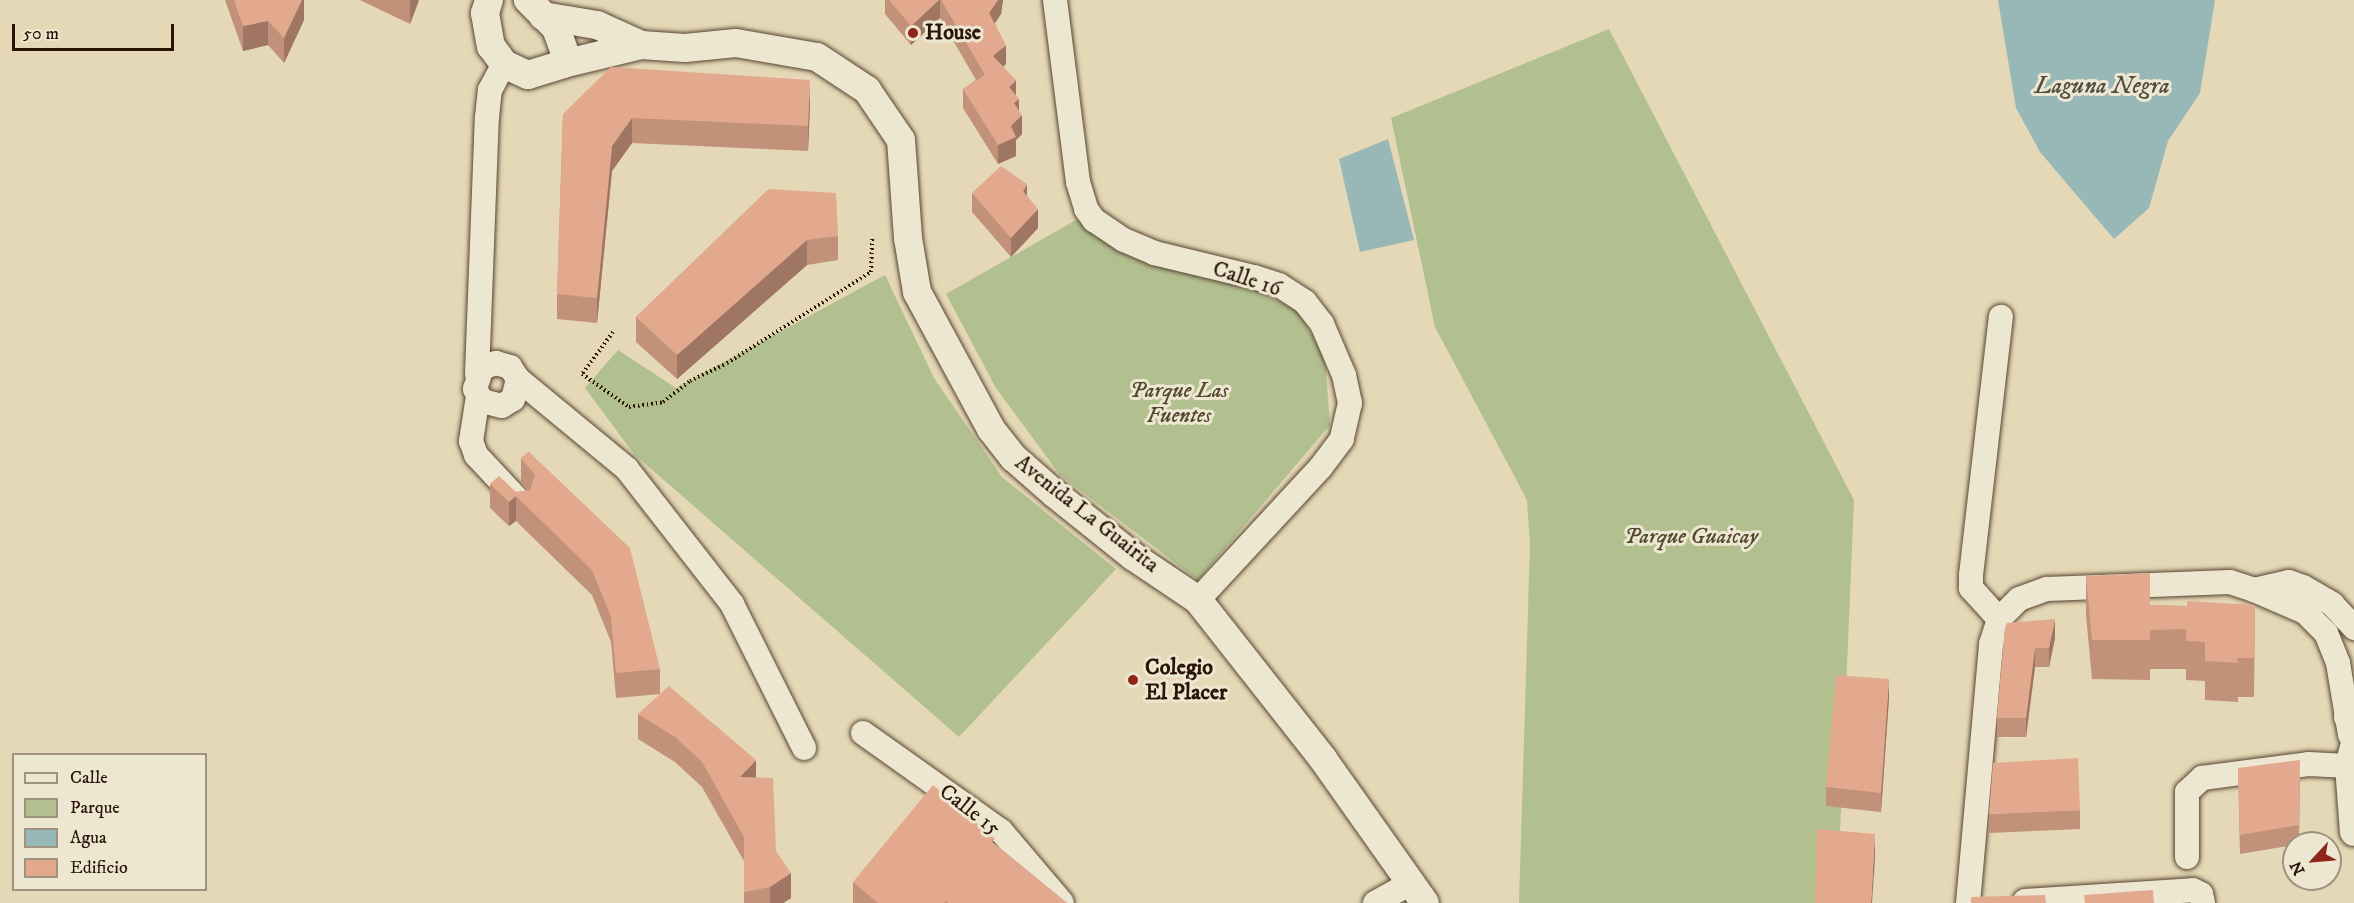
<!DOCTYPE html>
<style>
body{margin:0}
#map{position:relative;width:2354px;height:903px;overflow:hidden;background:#e4d8b6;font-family:"IM FELL DW Pica",serif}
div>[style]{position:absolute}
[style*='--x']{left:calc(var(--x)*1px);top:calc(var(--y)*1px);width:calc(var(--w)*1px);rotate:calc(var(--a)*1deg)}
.green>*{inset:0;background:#b2bf8f}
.water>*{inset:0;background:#98b8b7}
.path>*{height:4px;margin-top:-2px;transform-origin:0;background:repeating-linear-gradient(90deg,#2a1406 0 1.5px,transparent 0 4.5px)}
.roads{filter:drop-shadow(0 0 2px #584532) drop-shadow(0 0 2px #584532)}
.minor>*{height:24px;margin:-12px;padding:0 12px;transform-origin:12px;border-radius:12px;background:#ede6d0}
.tertiary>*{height:28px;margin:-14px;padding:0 14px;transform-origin:14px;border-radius:14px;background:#ede6d0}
.wall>*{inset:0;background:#c2917a}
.shaded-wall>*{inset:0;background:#9e7663}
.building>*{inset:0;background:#e2a98e}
.dots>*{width:16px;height:16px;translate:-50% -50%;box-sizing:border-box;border:3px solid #ede6d0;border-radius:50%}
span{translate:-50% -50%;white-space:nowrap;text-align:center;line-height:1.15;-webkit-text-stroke:6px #ede6d0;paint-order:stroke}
.poi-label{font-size:22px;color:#2a1406;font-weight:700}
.left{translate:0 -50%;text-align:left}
.street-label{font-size:22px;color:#2a1406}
.park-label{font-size:22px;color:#53472f;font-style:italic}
.water-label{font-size:24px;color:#504d44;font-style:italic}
.legend{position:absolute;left:12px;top:753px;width:195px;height:138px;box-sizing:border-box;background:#ede6d0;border:2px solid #9f927f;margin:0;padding:8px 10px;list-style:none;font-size:18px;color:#2a1406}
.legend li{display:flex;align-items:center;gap:12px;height:30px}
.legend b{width:30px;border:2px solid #9f927f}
.north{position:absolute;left:2282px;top:831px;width:60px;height:60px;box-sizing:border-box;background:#ede6d0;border:2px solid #9f927f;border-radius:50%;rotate:244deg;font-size:16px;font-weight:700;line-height:24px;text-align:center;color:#2a1406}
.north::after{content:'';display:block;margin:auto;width:21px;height:27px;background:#8f2418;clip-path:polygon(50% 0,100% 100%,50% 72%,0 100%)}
.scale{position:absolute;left:12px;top:24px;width:162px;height:27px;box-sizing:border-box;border:3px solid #2a1406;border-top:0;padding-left:8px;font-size:18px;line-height:21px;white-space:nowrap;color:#2a1406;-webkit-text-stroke:4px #ede6d0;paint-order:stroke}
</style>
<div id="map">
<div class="green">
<div style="clip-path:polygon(1609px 29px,1854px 500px,1837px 903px,1519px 903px,1530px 544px,1527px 500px,1435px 327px,1391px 118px)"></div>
<div style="clip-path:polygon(1076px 220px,1133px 257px,1248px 286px,1298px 311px,1325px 358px,1330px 425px,1198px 580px,1060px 475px,996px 388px,946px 294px)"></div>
<div style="clip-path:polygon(885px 275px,934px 378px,1002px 477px,1116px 569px,959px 737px,634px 454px,585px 388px,618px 350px,676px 388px)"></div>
</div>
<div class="water">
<div style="clip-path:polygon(1998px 0,2215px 0,2200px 93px,2168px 141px,2149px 208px,2114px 239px,2040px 152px,2016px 108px)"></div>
<div style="clip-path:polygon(1388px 139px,1414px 240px,1360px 252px,1339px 159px)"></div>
</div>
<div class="path">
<div style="--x:613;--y:332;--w:52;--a:126.4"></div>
<div style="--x:582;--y:374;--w:57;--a:35.1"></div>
<div style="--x:629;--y:407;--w:34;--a:-8"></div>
<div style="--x:663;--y:402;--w:34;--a:-38"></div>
<div style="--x:690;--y:381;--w:41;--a:-25.9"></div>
<div style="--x:727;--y:363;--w:170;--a:-32.3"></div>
<div style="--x:871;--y:272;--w:36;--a:-88"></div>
</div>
<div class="roads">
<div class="minor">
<div style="--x:1055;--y:0;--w:183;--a:82.8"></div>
<div style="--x:1078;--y:182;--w:28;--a:73"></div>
<div style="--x:1086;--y:209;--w:14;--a:54"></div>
<div style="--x:1094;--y:220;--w:36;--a:34"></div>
<div style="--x:1124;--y:240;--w:33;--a:23"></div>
<div style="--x:1154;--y:253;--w:103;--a:13.5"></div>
<div style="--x:1254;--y:277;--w:26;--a:18"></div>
<div style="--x:1279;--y:285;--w:31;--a:33"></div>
<div style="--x:1305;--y:302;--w:28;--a:52"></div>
<div style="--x:1322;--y:324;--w:56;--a:66.7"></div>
<div style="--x:1344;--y:375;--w:29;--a:78"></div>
<div style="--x:1350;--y:403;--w:37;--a:103"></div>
<div style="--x:1342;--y:439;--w:35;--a:127"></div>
<div style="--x:1321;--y:467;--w:181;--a:132.8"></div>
<div style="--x:477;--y:374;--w:257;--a:-87.8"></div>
<div style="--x:487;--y:117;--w:27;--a:-84"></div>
<div style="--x:490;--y:90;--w:30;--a:-62"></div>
<div style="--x:518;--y:379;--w:21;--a:104"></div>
<div style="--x:513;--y:399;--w:13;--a:148"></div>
<div style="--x:502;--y:406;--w:21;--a:-166"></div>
<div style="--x:482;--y:401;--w:14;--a:-120"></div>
<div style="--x:475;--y:389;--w:22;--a:-72"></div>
<div style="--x:482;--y:368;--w:15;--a:-20"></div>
<div style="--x:496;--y:363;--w:15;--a:16"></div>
<div style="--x:510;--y:367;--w:14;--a:56"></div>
<div style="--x:518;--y:379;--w:141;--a:39.5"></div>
<div style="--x:627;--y:469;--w:171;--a:52.1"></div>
<div style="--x:732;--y:604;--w:161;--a:63.4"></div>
<div style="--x:478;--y:396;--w:46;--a:98.8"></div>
<div style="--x:471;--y:441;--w:15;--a:70"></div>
<div style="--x:476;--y:455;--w:63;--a:46.9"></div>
<div style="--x:2254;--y:590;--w:36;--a:-13"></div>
<div style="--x:2289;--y:582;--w:15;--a:20"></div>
<div style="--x:2303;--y:587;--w:34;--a:30"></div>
<div style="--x:2332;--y:604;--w:33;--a:47"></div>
<div style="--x:1999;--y:619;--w:42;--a:-132.1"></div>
<div style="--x:1971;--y:588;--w:13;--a:-90"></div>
<div style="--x:1971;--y:575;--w:260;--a:-83.4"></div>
<div style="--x:863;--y:733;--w:169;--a:35.4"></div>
<div style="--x:1001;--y:831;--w:94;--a:49.7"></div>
<div style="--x:2187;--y:857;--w:65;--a:-90"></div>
<div style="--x:2187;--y:792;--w:21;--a:-43"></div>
<div style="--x:2202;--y:778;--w:107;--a:-7.5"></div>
<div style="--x:2308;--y:764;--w:41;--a:2.8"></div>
<div style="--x:2025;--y:901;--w:168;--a:-3.7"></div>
<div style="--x:2193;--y:890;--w:9;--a:27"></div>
<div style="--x:2201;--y:894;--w:9;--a:77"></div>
<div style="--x:1375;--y:903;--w:41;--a:-29.1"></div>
<div style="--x:1968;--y:903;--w:260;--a:-84.9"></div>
<div style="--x:1991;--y:644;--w:26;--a:-72"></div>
<div style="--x:1999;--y:619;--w:28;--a:-45"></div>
<div style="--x:2019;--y:599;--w:30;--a:-20"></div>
<div style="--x:2047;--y:589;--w:183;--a:-2.2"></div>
<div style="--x:2230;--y:582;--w:25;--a:18"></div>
<div style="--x:2254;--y:590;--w:56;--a:23.3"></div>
<div style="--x:2305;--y:612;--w:30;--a:45"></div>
<div style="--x:2326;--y:633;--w:32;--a:68"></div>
<div style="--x:2338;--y:663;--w:73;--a:80.5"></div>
</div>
<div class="tertiary">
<div style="--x:489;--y:0;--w:14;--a:107"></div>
<div style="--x:485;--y:13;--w:34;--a:80"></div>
<div style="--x:491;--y:46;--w:22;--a:54"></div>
<div style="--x:504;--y:64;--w:26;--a:25"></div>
<div style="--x:528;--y:75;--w:37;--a:-17"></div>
<div style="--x:563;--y:64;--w:11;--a:-80"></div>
<div style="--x:565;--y:53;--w:27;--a:-110"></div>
<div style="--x:556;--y:28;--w:40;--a:-135"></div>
<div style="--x:543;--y:16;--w:55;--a:9.5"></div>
<div style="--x:597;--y:25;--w:48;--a:24.4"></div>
<div style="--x:641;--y:45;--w:44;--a:3.9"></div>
<div style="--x:685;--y:48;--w:51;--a:-5.6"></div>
<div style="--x:736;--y:43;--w:82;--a:9.8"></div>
<div style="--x:817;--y:57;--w:60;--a:33.4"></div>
<div style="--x:867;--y:90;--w:60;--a:55.8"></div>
<div style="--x:901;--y:140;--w:98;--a:85.9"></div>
<div style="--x:908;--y:238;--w:55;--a:80.5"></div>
<div style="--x:917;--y:292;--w:156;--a:61.6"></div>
<div style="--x:991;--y:429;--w:37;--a:52"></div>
<div style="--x:1014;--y:458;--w:53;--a:41.2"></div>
<div style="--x:1054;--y:493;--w:102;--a:38.7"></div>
<div style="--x:1134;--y:557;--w:77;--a:33.9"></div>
<div style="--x:1198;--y:600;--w:202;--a:51.8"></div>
<div style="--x:1323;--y:759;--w:176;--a:54.7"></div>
<div style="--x:563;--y:64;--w:80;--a:-13.7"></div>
<div style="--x:2348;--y:717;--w:10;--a:53"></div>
<div style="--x:2354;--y:747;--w:20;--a:105"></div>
<div style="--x:2349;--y:766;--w:66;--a:85.7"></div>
</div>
</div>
<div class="wall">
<div style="clip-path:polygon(225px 0,304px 0,304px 20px,284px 63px,268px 45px,243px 51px)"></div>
<div style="clip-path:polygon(360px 0,419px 0,410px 24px)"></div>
<div style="clip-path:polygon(885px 0,1003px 0,1001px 14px,995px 23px,1006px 64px,1003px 67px,1016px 95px,1019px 111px,1022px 134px,1016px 140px,1016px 156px,998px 164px,963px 108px,963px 89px,976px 80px,940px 18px,911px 45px,885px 14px)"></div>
<div style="clip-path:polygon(810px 105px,808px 151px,632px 143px,612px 171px,597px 323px,557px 319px,557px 294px,563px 114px)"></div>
<div style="clip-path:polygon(769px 189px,838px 236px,838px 260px,807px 265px,677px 379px,636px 342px,636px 317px)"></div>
<div style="clip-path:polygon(972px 193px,1027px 195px,1038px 228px,1011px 257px,972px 212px)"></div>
<div style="clip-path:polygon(529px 452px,660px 669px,660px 694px,616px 698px,611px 642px,592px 595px,516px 521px,509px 526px,490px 508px,490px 484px,516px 492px,527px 491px,521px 483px,521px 458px)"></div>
<div style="clip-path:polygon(2086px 576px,2150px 605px,2187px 606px,2255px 605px,2254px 697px,2238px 697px,2238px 702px,2205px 700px,2205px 681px,2186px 680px,2186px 669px,2150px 669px,2150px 680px,2092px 679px,2086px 615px)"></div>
<div style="clip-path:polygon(2005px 628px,2055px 638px,2049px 667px,2035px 667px,2026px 737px,1997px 737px,1997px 718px)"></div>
<div style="clip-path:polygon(1889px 698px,1881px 812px,1826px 806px,1826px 787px)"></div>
<div style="clip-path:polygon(638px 714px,756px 777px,776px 851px,791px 898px,783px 903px,744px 903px,744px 861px,702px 787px,675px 762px,638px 739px)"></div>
<div style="clip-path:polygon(2238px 768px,2300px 779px,2299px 843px,2294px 843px,2294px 845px,2240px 854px)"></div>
<div style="clip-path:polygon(2080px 810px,2080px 829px,1989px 833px,1989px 814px)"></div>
<div style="clip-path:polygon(995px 844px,1067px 903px,853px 903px,853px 882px)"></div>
</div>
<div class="shaded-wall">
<div style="clip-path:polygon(302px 0,304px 0,304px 20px,284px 63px,284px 38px)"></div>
<div style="clip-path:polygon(410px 0,419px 0,410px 24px)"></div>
<div style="clip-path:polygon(939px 0,940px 0,940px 18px,911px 45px,911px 26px)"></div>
<div style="clip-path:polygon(998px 0,1003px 0,1001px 14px,989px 32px,989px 13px)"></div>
<div style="clip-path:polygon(268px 21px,268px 45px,243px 51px,243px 26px)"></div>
<div style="clip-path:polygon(1006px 45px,1006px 64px,993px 75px,993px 56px)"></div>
<div style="clip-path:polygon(810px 80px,810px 105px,808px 151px,808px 126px)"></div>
<div style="clip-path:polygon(1016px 80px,1016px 99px,1009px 87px)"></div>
<div style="clip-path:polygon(1019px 99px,1019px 117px,1022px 115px,1022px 134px,1016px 140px,1016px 156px,998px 164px,998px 145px,1011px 126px,1014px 103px)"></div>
<div style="clip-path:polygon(632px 118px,632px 143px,612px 171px,597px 323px,597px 298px,612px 146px)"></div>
<div style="clip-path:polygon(1027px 184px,1027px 203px,1023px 191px)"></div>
<div style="clip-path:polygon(1038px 209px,1038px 228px,1011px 257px,1011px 238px)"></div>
<div style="clip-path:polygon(807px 240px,807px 265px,677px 379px,677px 355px)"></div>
<div style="clip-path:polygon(516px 496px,516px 521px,509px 526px,509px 502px)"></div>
<div style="clip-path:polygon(2055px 619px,2055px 638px,2049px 667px,2049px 648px)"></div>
<div style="clip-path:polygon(2035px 648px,2035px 667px,2026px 737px,2026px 718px)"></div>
<div style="clip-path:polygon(1889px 679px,1889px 698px,1881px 812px,1881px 793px)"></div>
<div style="clip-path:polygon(756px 760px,756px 785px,740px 777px)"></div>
<div style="clip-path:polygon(1875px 834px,1875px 859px,1872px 903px,1871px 903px)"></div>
<div style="clip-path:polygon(791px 873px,791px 898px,783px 903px,770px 903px,770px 887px)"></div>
</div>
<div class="building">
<div style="clip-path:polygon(234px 0,302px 0,284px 38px,268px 21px,243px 26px)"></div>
<div style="clip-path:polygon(889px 0,939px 0,911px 26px)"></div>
<div style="clip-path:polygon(941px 0,998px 0,989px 13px,1006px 45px,993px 56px,1016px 80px,1009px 87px,1019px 99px,1014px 103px,1022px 115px,1011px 126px,1016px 137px,998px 145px,963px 89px,985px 75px)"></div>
<div style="clip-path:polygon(611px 67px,810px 80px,808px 126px,632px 118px,612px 146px,597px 298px,557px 294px,563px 114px)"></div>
<div style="clip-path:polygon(1001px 166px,1027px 184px,1023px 191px,1038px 209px,1011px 238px,972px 193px)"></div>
<div style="clip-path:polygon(769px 189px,836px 193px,838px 236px,807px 240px,677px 355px,636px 317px)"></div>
<div style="clip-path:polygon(529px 452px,630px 548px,660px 669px,616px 673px,611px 617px,592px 570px,516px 496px,509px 502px,490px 484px,499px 476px,516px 492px,530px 490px,535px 475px,521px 458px)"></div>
<div style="clip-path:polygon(2150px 573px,2150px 605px,2187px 606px,2187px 601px,2255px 605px,2254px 658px,2237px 658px,2238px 663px,2205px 661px,2205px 642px,2186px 641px,2186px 629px,2150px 630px,2150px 640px,2092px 640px,2086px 576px)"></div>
<div style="clip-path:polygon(2055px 619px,2049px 648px,2035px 648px,2026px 718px,1997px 718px,2005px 628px,2007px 623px)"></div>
<div style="clip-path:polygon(1836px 675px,1889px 679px,1881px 793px,1826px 787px)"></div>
<div style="clip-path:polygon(669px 686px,756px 760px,740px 777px,773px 778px,776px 851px,791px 873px,770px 887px,744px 892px,744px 837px,702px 762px,675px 737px,638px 714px)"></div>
<div style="clip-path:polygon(2078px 758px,2080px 810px,1989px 814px,1993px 763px)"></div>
<div style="clip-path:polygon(2300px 760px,2299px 825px,2240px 835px,2238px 768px)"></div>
<div style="clip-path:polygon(933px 785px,995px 839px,992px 842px,1067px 903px,948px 903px,946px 901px,944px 903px,878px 903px,853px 882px)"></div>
<div style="clip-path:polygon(1817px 829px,1875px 834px,1871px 903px,1815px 903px)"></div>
<div style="clip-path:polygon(2153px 890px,2154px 903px,2085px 903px,2084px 895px)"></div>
<div style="clip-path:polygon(2045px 895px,2046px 903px,1971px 903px,1971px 897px)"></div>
</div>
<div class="dots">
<div style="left:913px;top:33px;background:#8f2418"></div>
<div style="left:1133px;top:680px;background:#8f2418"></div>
</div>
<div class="poi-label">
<span class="left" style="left:925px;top:33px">House</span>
<span class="left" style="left:1145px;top:680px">Colegio<br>El Placer</span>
</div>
<div class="street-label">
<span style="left:1247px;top:279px;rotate:18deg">Calle 16</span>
<span style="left:1087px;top:514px;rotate:38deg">Avenida La Guairita</span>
<span style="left:970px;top:810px;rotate:37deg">Calle 15</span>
</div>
<div class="park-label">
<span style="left:1179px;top:403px">Parque Las<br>Fuentes</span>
<span style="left:1691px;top:537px">Parque Guaicay</span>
</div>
<div class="water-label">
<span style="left:2102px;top:87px">Laguna Negra</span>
</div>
<ul class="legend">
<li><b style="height:8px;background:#ede6d0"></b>Calle</li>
<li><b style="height:16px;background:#b2bf8f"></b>Parque</li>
<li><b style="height:16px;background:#98b8b7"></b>Agua</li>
<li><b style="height:16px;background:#e2a98e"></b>Edificio</li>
</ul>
<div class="north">N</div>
<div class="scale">50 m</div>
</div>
